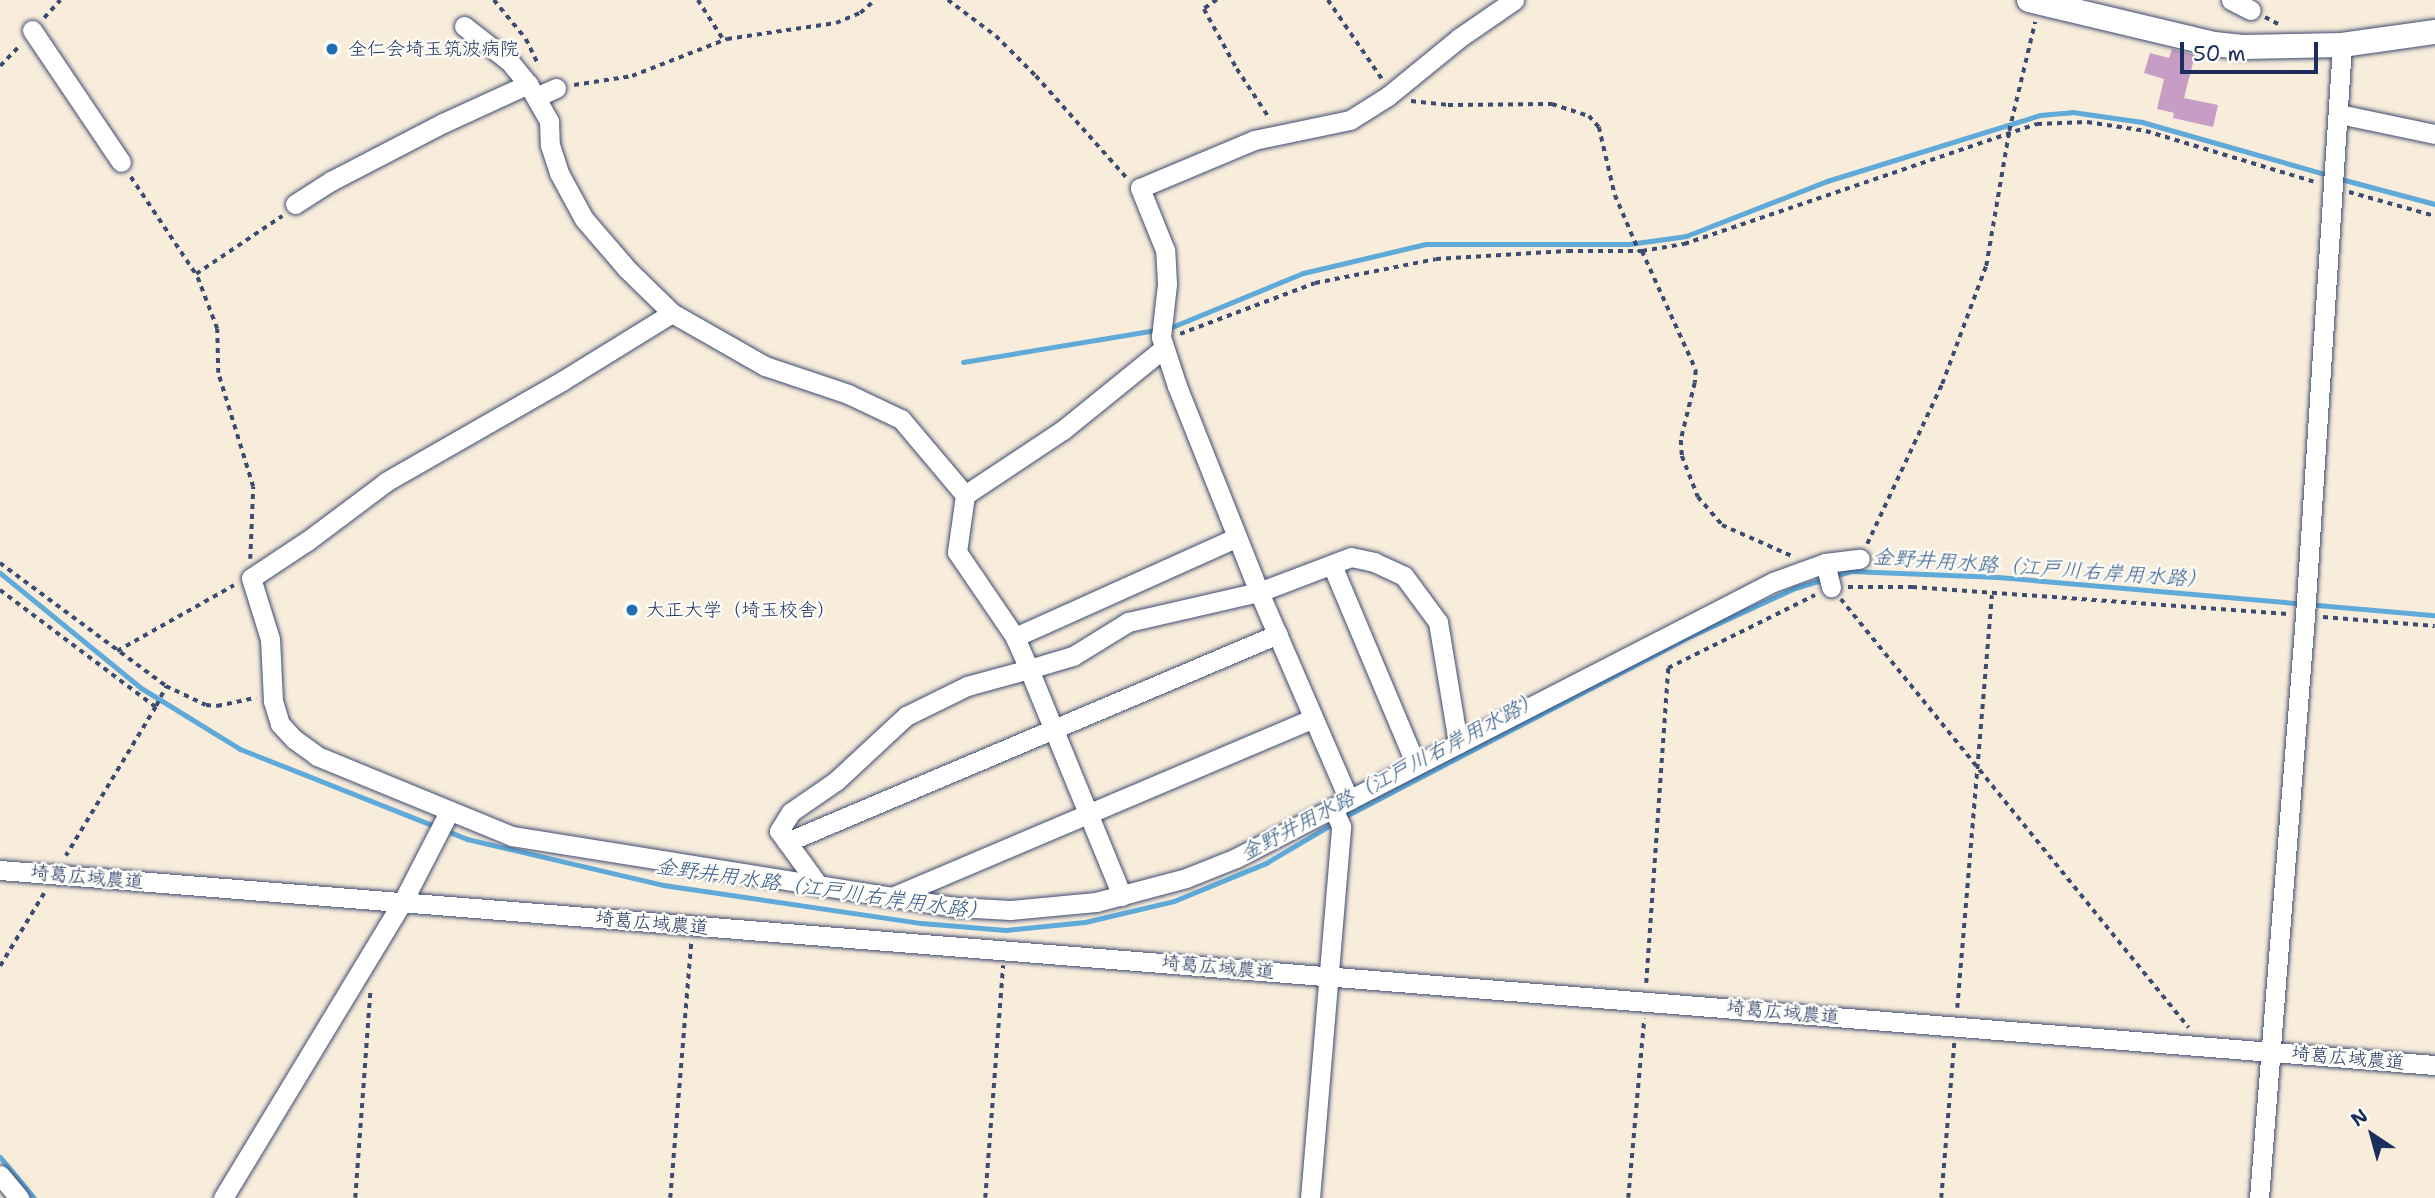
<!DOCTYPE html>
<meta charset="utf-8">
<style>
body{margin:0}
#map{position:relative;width:2435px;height:1198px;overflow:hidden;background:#f8ecdb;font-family:"Shantell Sans","Klee One",sans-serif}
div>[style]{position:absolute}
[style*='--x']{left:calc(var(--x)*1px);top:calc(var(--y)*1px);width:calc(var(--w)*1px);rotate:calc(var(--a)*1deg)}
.stream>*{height:5px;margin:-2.5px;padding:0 2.5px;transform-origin:2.5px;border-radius:2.5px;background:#5faad8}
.building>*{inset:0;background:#c79dc6}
.path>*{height:3.5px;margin-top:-1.75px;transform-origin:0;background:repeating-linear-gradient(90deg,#3c4b71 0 5px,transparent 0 10px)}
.roads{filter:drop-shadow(0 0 2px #3c4b71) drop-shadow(0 0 2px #3c4b71)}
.minor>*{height:19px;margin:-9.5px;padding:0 9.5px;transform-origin:9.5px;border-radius:9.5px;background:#fff}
.major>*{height:24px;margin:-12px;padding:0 12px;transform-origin:12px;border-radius:12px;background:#fff}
.dots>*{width:19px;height:19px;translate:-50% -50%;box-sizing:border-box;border:4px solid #fdfcf7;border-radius:50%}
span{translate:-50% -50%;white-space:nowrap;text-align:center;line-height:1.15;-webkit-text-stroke:5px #fdfcf7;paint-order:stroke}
.poi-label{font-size:19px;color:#1b2f5e}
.left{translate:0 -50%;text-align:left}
.street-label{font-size:19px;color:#1b2f5e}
.water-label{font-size:21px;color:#335a89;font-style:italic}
.north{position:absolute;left:2337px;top:1100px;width:70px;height:70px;-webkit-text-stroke:5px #fdfcf7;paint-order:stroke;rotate:324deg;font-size:19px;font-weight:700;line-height:28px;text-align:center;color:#1b2f5e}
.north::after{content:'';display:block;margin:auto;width:24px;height:32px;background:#1b2f5e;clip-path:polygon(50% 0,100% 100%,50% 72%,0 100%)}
.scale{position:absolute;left:2180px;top:42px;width:138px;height:32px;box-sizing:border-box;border:4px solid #1b2f5e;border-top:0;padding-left:9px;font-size:21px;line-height:24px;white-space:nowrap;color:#1b2f5e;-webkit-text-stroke:5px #fdfcf7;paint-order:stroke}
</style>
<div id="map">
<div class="stream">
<div style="--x:2337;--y:178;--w:101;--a:14.9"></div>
<div style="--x:1167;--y:329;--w:147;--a:-22.4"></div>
<div style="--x:1303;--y:273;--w:126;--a:-13.3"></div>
<div style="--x:1426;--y:244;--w:203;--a:0"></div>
<div style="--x:1629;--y:244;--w:58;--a:-8"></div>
<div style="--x:1686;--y:236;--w:151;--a:-21.3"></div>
<div style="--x:1827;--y:181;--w:223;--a:-17.2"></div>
<div style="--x:2040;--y:115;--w:32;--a:-5"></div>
<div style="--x:2072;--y:112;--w:71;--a:8.1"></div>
<div style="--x:2142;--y:122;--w:193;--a:15.9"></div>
<div style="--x:963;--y:362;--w:197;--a:-9.4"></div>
<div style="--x:0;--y:573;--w:182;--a:39.2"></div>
<div style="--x:141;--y:688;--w:116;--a:31.6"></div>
<div style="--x:240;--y:749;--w:244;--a:21.6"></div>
<div style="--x:467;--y:839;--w:201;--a:13.2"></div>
<div style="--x:663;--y:885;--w:261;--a:8.4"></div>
<div style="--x:921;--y:923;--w:85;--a:4.7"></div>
<div style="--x:1006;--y:930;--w:79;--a:-5.8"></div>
<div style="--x:1085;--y:922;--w:91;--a:-13.3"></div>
<div style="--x:1174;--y:901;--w:100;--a:-22.4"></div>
<div style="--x:1266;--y:863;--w:79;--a:-30.5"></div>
<div style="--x:1342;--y:818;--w:386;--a:-27.6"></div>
<div style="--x:1684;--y:639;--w:122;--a:-24.7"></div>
<div style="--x:1795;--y:588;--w:59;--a:-16.9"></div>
<div style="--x:1851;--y:571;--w:147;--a:2.3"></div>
<div style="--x:1998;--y:577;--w:439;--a:5"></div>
<div style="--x:0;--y:1157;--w:53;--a:50.3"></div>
</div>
<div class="building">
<div style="clip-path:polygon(2172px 49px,2195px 55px,2184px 98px,2218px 105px,2213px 127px,2173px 118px,2174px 113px,2157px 109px,2164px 79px,2144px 73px,2150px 53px,2169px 58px)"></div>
</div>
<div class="path">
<div style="--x:494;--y:0;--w:50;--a:50.6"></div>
<div style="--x:526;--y:39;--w:30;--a:64"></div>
<div style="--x:698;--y:0;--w:46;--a:57.3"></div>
<div style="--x:948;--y:0;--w:60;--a:36.9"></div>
<div style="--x:996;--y:36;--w:57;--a:45"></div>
<div style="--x:1036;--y:76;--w:137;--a:48.3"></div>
<div style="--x:1217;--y:0;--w:16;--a:145"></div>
<div style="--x:1204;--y:9;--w:68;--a:61.2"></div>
<div style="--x:1237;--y:69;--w:60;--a:56.6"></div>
<div style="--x:1328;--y:0;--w:96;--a:55.6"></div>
<div style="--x:2265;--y:17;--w:17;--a:28"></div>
<div style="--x:44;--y:18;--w:24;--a:-48"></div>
<div style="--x:0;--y:66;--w:29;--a:-46"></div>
<div style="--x:574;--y:85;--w:59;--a:-8.8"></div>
<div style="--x:632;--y:76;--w:102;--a:-21.3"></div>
<div style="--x:727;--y:39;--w:110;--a:-8.4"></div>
<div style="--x:836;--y:23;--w:26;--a:-23"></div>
<div style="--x:860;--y:13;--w:20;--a:-41"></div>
<div style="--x:1411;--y:101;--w:37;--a:6"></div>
<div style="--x:1448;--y:105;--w:104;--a:-0.6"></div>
<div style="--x:1552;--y:104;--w:39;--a:18"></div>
<div style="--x:1589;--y:116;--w:15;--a:48"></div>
<div style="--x:1599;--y:127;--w:70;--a:76.8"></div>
<div style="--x:1615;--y:195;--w:61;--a:66.8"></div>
<div style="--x:131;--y:177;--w:117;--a:56.2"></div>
<div style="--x:2349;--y:192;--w:89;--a:15.6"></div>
<div style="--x:1642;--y:251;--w:131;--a:65.6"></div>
<div style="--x:1696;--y:370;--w:13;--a:94"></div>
<div style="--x:1695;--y:383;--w:59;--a:103.8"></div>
<div style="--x:1681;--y:440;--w:16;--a:86"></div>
<div style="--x:1682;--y:456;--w:44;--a:68.7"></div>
<div style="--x:1698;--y:497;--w:37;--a:49"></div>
<div style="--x:1722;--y:525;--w:77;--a:23.9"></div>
<div style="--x:1180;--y:334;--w:144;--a:-20.7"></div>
<div style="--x:1315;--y:283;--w:123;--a:-11.2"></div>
<div style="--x:1436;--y:259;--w:132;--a:-3.5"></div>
<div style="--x:1568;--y:251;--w:74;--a:0"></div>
<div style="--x:1642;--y:251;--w:43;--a:-9.5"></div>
<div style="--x:1684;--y:244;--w:373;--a:-18.8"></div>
<div style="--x:2037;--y:124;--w:50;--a:-2.3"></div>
<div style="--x:2087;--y:122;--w:60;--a:8.7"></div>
<div style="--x:2146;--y:131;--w:177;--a:16.8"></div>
<div style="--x:1867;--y:544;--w:177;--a:-64.9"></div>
<div style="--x:1942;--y:384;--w:126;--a:-69.6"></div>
<div style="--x:1986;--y:266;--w:137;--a:-80.3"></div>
<div style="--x:2009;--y:131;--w:112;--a:-76.6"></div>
<div style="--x:250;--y:559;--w:72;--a:-87.6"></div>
<div style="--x:253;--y:487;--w:119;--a:-107.1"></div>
<div style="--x:218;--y:373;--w:44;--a:-91.3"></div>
<div style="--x:217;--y:329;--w:59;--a:-110.9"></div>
<div style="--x:196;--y:274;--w:104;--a:-34"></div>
<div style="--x:0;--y:563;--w:207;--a:36.5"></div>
<div style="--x:166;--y:686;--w:44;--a:25.4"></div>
<div style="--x:206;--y:705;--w:11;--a:5"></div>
<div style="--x:217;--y:706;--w:40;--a:-12"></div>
<div style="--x:1848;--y:587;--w:64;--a:0"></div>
<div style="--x:1912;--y:587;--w:377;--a:4.1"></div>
<div style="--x:0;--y:590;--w:195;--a:36.9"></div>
<div style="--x:156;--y:707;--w:174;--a:121.1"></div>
<div style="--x:1841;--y:599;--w:552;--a:50.95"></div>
<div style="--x:2323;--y:617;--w:112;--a:4.6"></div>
<div style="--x:117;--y:651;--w:134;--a:-29.4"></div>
<div style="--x:156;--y:706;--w:22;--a:-63"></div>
<div style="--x:0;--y:966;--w:85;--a:-58.9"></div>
<div style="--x:1646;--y:983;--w:316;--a:-86"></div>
<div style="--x:1668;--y:668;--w:164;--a:-26.4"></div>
<div style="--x:1957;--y:1008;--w:414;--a:-85.2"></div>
<div style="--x:355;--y:1198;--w:207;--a:-85.8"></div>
<div style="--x:670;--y:1198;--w:257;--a:-85.3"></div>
<div style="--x:985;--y:1198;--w:233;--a:-85.6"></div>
<div style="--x:1628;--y:1198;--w:180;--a:-84.9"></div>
<div style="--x:1941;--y:1198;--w:156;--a:-85.2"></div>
</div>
<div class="roads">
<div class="minor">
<div style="--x:2231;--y:0;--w:22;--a:27"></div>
<div style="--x:464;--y:26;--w:58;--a:38"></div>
<div style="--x:510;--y:62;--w:28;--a:51"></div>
<div style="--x:32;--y:30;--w:159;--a:56"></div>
<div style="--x:536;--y:97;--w:22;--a:-24"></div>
<div style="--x:2339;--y:114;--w:98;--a:11.8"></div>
<div style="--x:295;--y:204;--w:43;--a:-32.6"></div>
<div style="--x:331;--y:181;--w:126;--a:-27.4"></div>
<div style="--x:443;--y:123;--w:94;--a:-24.6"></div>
<div style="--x:528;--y:84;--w:43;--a:60.4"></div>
<div style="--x:549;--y:121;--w:24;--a:88"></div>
<div style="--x:550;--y:145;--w:29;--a:72"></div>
<div style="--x:559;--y:173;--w:52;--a:61.5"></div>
<div style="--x:584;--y:219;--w:66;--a:49.3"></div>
<div style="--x:627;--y:269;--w:63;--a:44.4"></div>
<div style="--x:672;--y:313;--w:107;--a:29.7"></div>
<div style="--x:765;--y:366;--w:88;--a:18.6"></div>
<div style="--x:848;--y:394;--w:59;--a:25.3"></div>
<div style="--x:901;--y:419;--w:99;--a:49.9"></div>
<div style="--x:965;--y:495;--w:118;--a:-33.6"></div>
<div style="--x:1063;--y:430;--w:130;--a:-39.1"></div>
<div style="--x:672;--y:313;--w:129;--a:148.3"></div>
<div style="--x:562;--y:381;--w:203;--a:150.2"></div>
<div style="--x:386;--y:482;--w:99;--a:143.2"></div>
<div style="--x:307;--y:541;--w:67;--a:146.5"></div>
<div style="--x:251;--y:578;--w:64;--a:72.7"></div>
<div style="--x:270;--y:639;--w:62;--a:87.2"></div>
<div style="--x:273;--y:701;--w:24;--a:73"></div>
<div style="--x:280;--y:724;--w:21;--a:47"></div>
<div style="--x:294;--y:739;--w:29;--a:36"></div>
<div style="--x:317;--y:756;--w:211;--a:22.3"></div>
<div style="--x:512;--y:836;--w:451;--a:9.1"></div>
<div style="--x:957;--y:907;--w:53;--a:3.2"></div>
<div style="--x:1010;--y:910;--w:86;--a:-5.3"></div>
<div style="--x:1096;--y:902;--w:93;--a:-14.9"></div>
<div style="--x:1186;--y:878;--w:54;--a:-21.8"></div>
<div style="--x:1236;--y:858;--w:604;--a:-27.2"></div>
<div style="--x:1773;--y:582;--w:55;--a:-20.1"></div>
<div style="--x:1825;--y:563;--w:35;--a:-7"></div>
<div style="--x:1825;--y:563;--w:25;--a:76"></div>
<div style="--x:1332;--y:565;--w:217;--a:67.2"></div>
<div style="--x:1015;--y:637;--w:243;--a:-24.2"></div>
<div style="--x:1349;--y:800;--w:227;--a:-113.4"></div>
<div style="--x:1259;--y:592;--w:222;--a:-111.7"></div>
<div style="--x:1177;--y:386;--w:52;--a:-108.1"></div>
<div style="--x:1161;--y:337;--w:53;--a:-83.5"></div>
<div style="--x:1167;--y:284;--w:34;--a:-93"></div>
<div style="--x:1165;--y:250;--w:67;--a:-112"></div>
<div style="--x:1140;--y:188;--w:124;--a:-22.8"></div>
<div style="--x:1254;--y:140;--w:98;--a:-11.8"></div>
<div style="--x:1350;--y:120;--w:45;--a:-32.3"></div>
<div style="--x:1388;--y:96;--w:92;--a:-39.2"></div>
<div style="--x:1459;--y:38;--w:67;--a:-34.6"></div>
<div style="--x:787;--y:842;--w:533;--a:-22.96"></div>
<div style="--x:0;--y:870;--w:2443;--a:4.58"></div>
<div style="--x:819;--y:886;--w:68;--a:-126"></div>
<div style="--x:779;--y:831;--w:22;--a:-58"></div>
<div style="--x:791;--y:812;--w:55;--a:-34.6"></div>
<div style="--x:836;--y:781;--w:96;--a:-42.9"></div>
<div style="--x:906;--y:716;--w:68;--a:-26.2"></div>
<div style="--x:967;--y:686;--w:64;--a:-15.3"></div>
<div style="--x:1029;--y:669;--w:35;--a:-114"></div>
<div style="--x:1015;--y:637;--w:103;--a:-124.3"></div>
<div style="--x:957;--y:552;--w:58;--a:-82"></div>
<div style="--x:1122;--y:896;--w:245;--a:-112.3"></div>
<div style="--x:1029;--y:669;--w:46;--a:-16.5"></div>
<div style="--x:1073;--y:656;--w:65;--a:-31.7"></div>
<div style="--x:1128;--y:622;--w:134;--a:-12.9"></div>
<div style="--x:1259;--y:592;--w:98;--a:-20.8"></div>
<div style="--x:1351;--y:557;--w:24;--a:12"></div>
<div style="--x:1374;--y:562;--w:33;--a:25"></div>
<div style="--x:1404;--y:576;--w:57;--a:53.5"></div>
<div style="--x:1438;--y:622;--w:123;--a:80.6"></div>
<div style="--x:892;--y:897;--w:457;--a:-23"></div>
<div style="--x:0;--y:1175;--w:30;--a:50"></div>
<div style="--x:223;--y:1198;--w:345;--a:-58.8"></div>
<div style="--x:402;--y:903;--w:102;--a:-62.7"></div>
<div style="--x:1310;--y:1198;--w:373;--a:-85.2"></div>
<div style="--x:1341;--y:826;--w:20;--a:-114"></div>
<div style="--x:2259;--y:1198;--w:584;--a:-85.48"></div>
<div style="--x:2305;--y:616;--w:572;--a:-86.29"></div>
</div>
<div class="major">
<div style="--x:2029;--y:0;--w:190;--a:13.4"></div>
<div style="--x:2214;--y:44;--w:29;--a:6"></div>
<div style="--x:2243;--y:47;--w:99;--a:-1.2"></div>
<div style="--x:2342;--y:45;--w:94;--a:-8"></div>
</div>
</div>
<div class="dots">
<div style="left:332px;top:49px;background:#1f6fb2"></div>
<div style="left:632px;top:610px;background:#1f6fb2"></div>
</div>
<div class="poi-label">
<span class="left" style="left:348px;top:49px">全仁会埼玉筑波病院</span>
<span class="left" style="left:646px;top:610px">大正大学（埼玉校舎）</span>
</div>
<div class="street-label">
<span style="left:87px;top:877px;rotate:5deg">埼葛広域農道</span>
<span style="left:652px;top:923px;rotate:5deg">埼葛広域農道</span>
<span style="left:1218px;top:967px;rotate:5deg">埼葛広域農道</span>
<span style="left:1783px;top:1012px;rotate:5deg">埼葛広域農道</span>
<span style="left:2348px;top:1058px;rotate:5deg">埼葛広域農道</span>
</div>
<div class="water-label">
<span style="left:2040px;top:568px;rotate:4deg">金野井用水路（江戸川右岸用水路）</span>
<span style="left:1390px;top:776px;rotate:-28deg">金野井用水路（江戸川右岸用水路）</span>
<span style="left:822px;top:889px;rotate:8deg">金野井用水路（江戸川右岸用水路）</span>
</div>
<div class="north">N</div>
<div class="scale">50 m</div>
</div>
